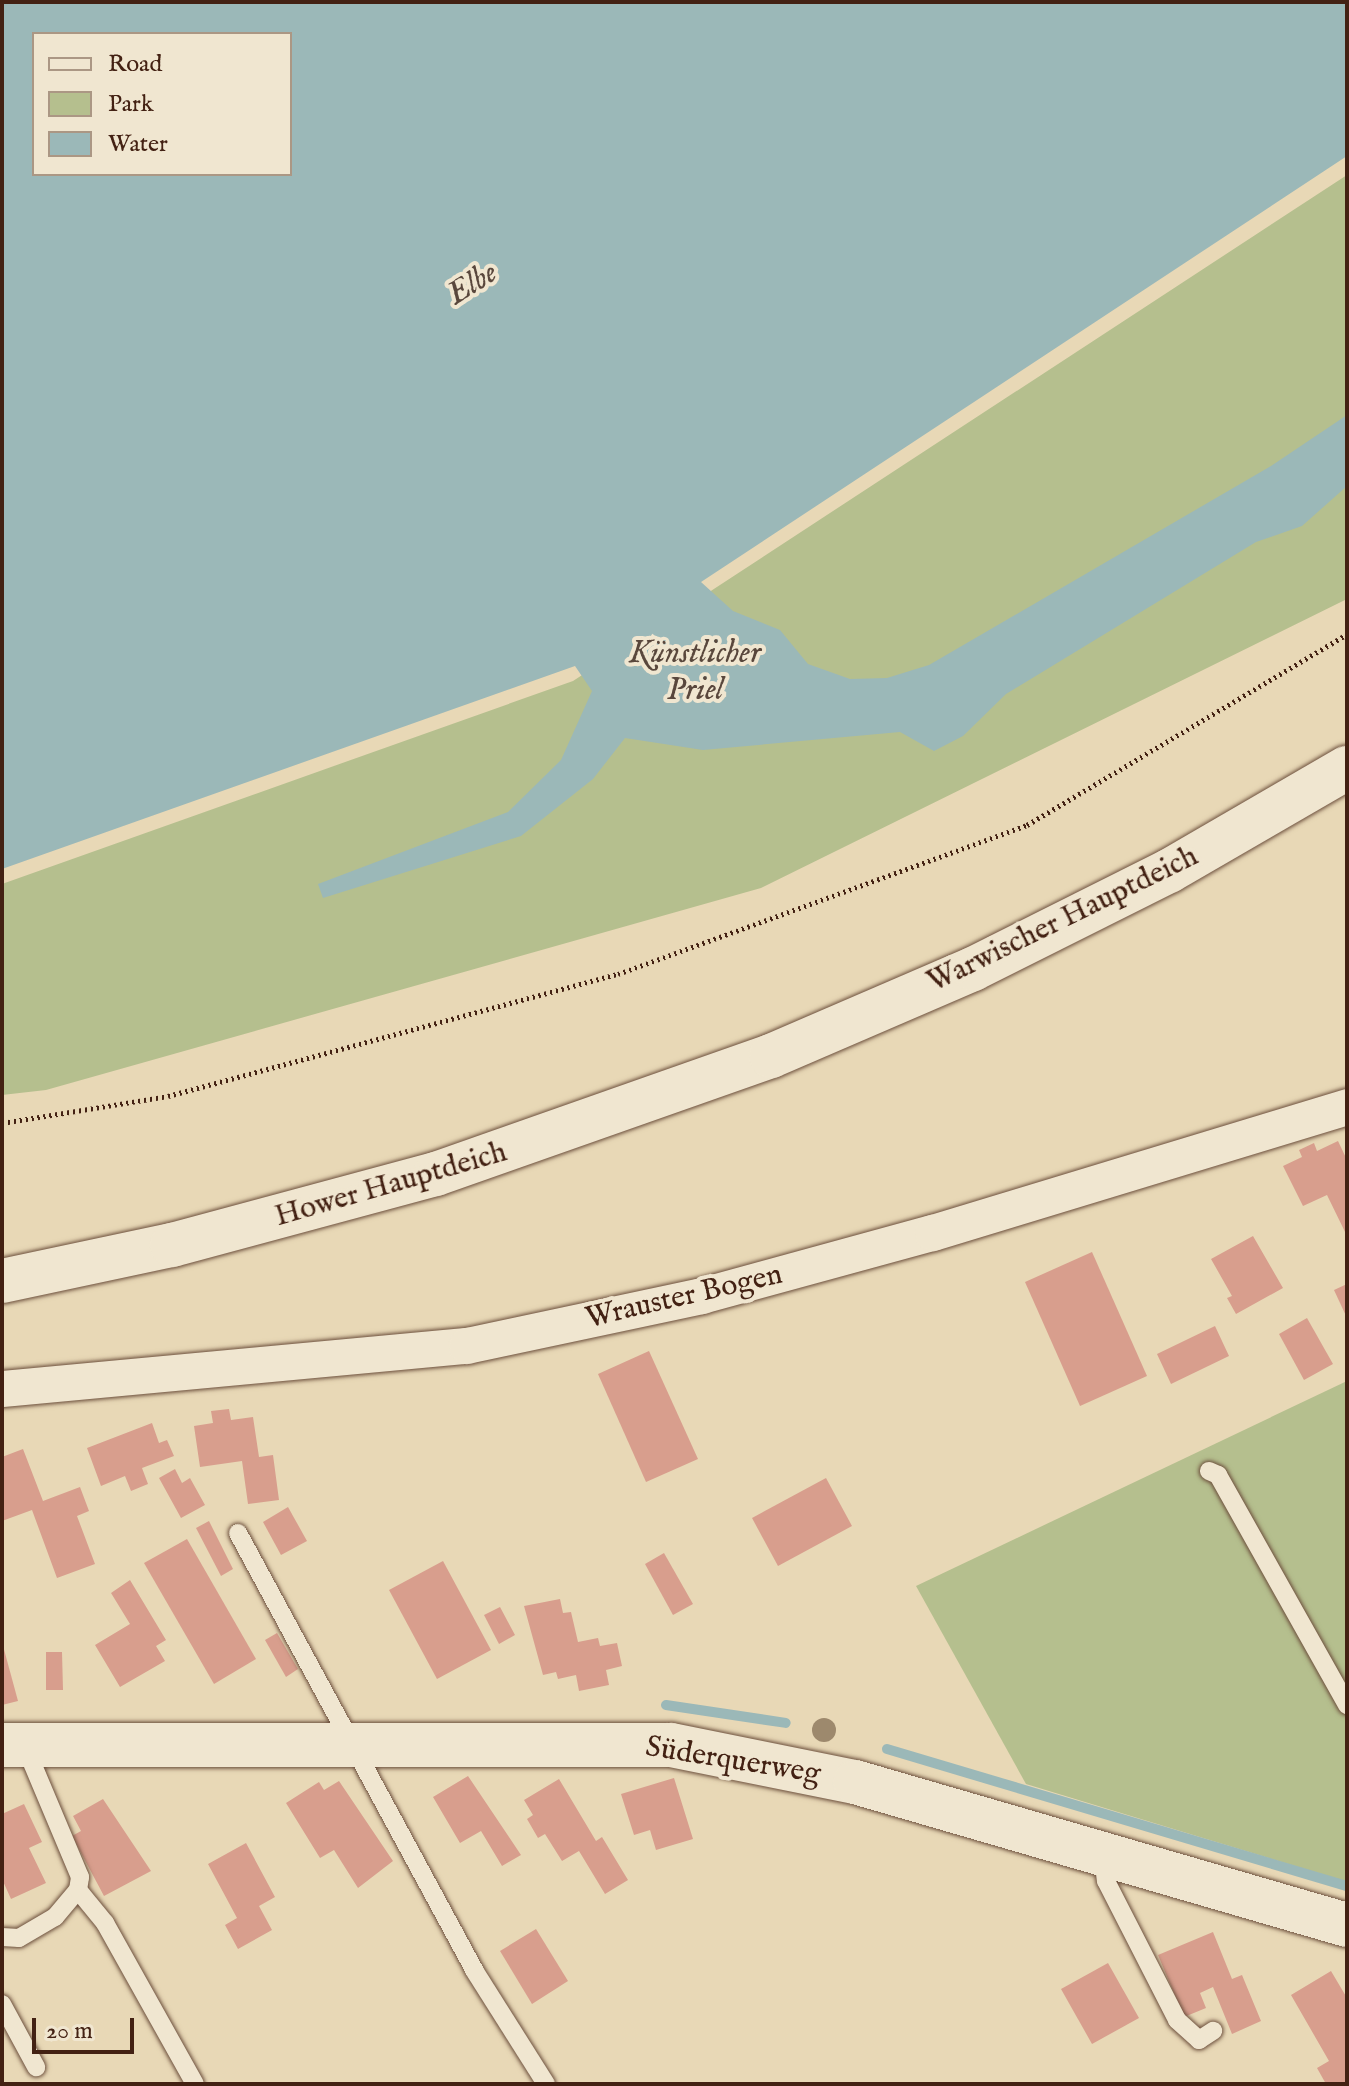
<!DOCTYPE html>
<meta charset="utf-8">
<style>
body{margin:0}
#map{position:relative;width:1349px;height:2086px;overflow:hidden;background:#e8d8b6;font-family:"IM FELL English",serif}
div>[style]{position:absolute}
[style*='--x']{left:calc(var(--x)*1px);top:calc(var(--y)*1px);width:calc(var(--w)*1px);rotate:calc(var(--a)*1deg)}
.green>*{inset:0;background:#b5bf8e}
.water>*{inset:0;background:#9bb8b8}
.stream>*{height:10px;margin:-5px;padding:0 5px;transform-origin:5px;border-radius:5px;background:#9bb8b8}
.building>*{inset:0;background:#d89e8d}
.path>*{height:5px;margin-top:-2.5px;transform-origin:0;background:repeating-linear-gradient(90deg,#432113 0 2px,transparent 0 6px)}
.roads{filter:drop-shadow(0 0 2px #6c4f3c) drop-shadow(0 0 2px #6c4f3c)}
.service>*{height:18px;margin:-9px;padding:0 9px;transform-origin:9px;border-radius:9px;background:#f0e6d0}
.minor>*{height:36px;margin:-18px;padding:0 18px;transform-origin:18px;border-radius:18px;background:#f0e6d0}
.tertiary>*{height:44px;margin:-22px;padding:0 22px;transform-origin:22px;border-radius:22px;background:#f0e6d0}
.trees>*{width:24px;height:24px;margin:-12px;border-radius:50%;background:#9d896d}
span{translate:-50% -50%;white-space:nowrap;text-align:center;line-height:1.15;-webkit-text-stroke:8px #f0e6d0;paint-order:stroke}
.street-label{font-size:30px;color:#432113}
.water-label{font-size:32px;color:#59473c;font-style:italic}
.frame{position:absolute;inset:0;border:4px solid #432113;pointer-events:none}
.legend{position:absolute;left:32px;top:32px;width:260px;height:144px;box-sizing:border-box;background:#f0e6d0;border:2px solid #ab9784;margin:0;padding:10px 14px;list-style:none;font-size:24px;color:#432113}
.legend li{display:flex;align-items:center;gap:16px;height:40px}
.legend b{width:40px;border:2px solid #ab9784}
.scale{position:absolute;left:32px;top:2018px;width:102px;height:36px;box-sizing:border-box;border:4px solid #432113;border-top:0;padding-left:10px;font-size:24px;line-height:28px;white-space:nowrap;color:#432113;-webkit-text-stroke:6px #f0e6d0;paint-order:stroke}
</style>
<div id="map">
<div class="green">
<div style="clip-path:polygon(1347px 175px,1347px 599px,761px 888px,46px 1090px,2px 1095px,2px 884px,573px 681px)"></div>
<div style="clip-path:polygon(1347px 1381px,1347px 1882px,1026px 1784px,916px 1586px)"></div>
</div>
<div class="water">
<div style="clip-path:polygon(evenodd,2px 2px,1347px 2px,1347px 156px,701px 582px,733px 611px,780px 630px,808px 664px,850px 679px,887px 678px,929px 665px,1271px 466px,1347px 415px,1347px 486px,1302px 526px,1256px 542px,1006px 694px,963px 736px,934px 751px,900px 732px,703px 750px,625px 738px,593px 779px,521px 836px,323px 898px,318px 884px,508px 812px,561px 760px,592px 691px,575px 666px,2px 869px,2px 2px,34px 34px,290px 34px,290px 174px,34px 174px,34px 34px)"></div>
</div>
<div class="stream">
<div style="--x:666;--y:1705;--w:121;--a:8.5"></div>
<div style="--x:887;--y:1749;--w:480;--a:16.6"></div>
</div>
<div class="building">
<div style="clip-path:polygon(1338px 1141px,1347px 1160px,1347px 1236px,1327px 1195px,1303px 1206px,1283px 1166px,1302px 1157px,1299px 1150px,1314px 1143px,1317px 1151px)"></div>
<div style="clip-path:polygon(1253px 1236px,1283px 1288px,1236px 1314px,1227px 1298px,1232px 1296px,1211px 1259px)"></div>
<div style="clip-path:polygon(1092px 1252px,1147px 1376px,1080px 1406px,1025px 1282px)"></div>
<div style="clip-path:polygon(1347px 1284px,1347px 1318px,1334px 1290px)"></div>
<div style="clip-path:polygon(1307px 1318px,1333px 1364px,1304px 1380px,1279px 1334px)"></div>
<div style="clip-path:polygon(1215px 1326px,1229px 1356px,1171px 1384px,1157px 1354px)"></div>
<div style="clip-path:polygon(649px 1351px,698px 1459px,646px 1482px,598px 1374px)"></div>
<div style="clip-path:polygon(229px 1409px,231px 1420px,253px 1417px,259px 1457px,273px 1455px,279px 1500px,248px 1504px,242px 1461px,200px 1467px,194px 1426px,213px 1423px,211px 1411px)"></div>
<div style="clip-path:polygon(152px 1423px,159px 1443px,167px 1440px,174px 1456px,142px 1468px,148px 1484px,131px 1491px,125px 1476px,101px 1486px,87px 1448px)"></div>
<div style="clip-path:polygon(23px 1449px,43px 1501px,80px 1487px,89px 1511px,77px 1516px,95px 1564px,57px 1578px,32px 1510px,2px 1521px,2px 1457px)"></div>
<div style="clip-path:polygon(175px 1469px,182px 1483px,190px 1478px,205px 1505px,181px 1518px,159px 1478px)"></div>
<div style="clip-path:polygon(826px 1478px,852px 1526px,778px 1566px,752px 1518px)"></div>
<div style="clip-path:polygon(288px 1507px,307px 1541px,281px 1555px,263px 1522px)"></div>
<div style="clip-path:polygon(209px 1521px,233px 1569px,221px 1576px,196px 1528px)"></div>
<div style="clip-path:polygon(187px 1539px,256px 1659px,214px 1684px,144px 1563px)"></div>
<div style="clip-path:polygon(664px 1553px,693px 1604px,673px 1615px,645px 1564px)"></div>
<div style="clip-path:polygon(443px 1561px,491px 1650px,437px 1679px,389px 1590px)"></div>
<div style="clip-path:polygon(130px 1580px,166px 1640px,156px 1646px,165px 1661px,120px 1687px,95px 1645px,130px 1624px,111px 1593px)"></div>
<div style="clip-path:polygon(560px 1599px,563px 1613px,571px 1612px,578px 1642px,598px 1638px,600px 1646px,617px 1643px,622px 1666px,606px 1670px,609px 1685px,579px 1691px,576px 1675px,558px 1679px,556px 1672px,543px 1675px,524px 1606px)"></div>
<div style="clip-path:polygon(500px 1607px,515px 1635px,499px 1644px,484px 1615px)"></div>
<div style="clip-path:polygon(277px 1633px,298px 1669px,286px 1677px,265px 1640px)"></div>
<div style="clip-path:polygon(2px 1642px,18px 1701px,2px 1705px)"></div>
<div style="clip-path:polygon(46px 1652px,62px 1652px,63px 1690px,46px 1690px)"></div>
<div style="clip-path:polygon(468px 1776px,521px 1855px,502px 1866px,481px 1831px,460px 1843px,433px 1797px)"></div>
<div style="clip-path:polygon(674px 1778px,693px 1839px,656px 1850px,650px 1830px,634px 1835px,621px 1794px)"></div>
<div style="clip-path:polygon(559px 1779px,596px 1841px,602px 1837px,628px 1880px,605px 1894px,579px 1851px,562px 1861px,545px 1834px,538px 1838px,527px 1819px,533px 1815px,524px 1800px)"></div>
<div style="clip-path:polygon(339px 1781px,393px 1861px,358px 1888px,334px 1850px,320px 1858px,286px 1803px,319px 1782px,324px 1790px)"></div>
<div style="clip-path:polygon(103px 1799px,151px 1871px,104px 1896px,72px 1836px,81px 1831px,73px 1816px)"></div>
<div style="clip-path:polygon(24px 1804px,42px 1842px,29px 1848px,46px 1883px,11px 1899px,2px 1879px,2px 1814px)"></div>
<div style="clip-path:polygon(246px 1843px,275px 1897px,259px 1906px,272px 1930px,238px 1949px,225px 1925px,237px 1918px,208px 1864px)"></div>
<div style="clip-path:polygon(536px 1929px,568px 1981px,532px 2004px,500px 1951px)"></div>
<div style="clip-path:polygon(1213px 1932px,1232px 1979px,1242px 1975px,1261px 2021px,1232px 2034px,1213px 1987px,1200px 1993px,1206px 2008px,1184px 2017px,1158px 1955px)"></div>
<div style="clip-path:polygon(1108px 1963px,1139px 2018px,1092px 2044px,1061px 1989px)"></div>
<div style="clip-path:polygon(1331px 1971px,1347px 1998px,1347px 2084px,1326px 2084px,1317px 2068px,1329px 2061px,1291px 1995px)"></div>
</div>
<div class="path">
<div style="--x:2;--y:1123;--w:168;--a:-9.2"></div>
<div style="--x:168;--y:1096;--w:466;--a:-15.2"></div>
<div style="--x:618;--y:974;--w:435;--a:-20"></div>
<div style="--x:1027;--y:825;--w:373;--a:-30.8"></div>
</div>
<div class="roads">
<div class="service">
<div style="--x:1209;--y:1471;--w:10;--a:24"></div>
<div style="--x:1218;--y:1475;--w:264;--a:60.7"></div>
<div style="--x:238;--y:1533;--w:497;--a:61.6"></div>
<div style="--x:474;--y:1970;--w:135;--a:57.7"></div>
<div style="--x:1103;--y:1857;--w:24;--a:83"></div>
<div style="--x:1106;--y:1881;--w:156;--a:62.9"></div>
<div style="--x:1177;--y:2020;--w:30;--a:42"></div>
<div style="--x:1199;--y:2040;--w:17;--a:-33"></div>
<div style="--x:78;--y:1890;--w:43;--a:50.7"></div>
<div style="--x:105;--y:1923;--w:184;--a:60.8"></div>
<div style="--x:2;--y:1937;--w:17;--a:3"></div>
<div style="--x:19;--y:1938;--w:42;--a:-30.3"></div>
<div style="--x:55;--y:1917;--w:35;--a:-50"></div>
<div style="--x:78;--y:1890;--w:13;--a:-81"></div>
<div style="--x:80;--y:1877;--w:144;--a:-112.8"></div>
<div style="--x:2;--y:2004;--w:72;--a:61.6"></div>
</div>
<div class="minor">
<div style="--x:2;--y:1389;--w:467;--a:-5.3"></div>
<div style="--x:467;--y:1346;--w:240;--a:-12"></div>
<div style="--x:702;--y:1296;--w:239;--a:-15.3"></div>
<div style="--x:933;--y:1233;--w:433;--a:-16.9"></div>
</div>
<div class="tertiary">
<div style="--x:2;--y:1281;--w:174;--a:-12"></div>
<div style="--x:172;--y:1245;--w:273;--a:-15.1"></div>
<div style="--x:436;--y:1174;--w:355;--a:-19.4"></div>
<div style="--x:771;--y:1056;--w:220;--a:-23.3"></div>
<div style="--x:973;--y:969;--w:219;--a:-26.6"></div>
<div style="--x:1169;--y:871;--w:206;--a:-30.1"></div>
<div style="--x:2;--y:1745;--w:669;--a:0"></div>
<div style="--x:671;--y:1745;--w:188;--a:11.4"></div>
<div style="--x:855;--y:1782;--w:512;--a:16.21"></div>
</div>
</div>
<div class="trees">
<div style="left:824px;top:1730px"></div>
</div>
<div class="street-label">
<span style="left:1063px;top:920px;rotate:-26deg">Warwischer Hauptdeich</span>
<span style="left:391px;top:1185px;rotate:-16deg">Hower Hauptdeich</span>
<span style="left:684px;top:1297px;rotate:-13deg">Wrauster Bogen</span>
<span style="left:733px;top:1761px;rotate:9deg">Süderquerweg</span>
</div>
<div class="water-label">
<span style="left:473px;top:285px;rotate:-32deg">Elbe</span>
<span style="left:695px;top:673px">Künstlicher<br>Priel</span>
</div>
<div class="frame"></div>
<ul class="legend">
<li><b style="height:10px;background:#f0e6d0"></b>Road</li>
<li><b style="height:22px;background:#b5bf8e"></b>Park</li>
<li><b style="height:22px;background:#9bb8b8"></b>Water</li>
</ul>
<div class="scale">20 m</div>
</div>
